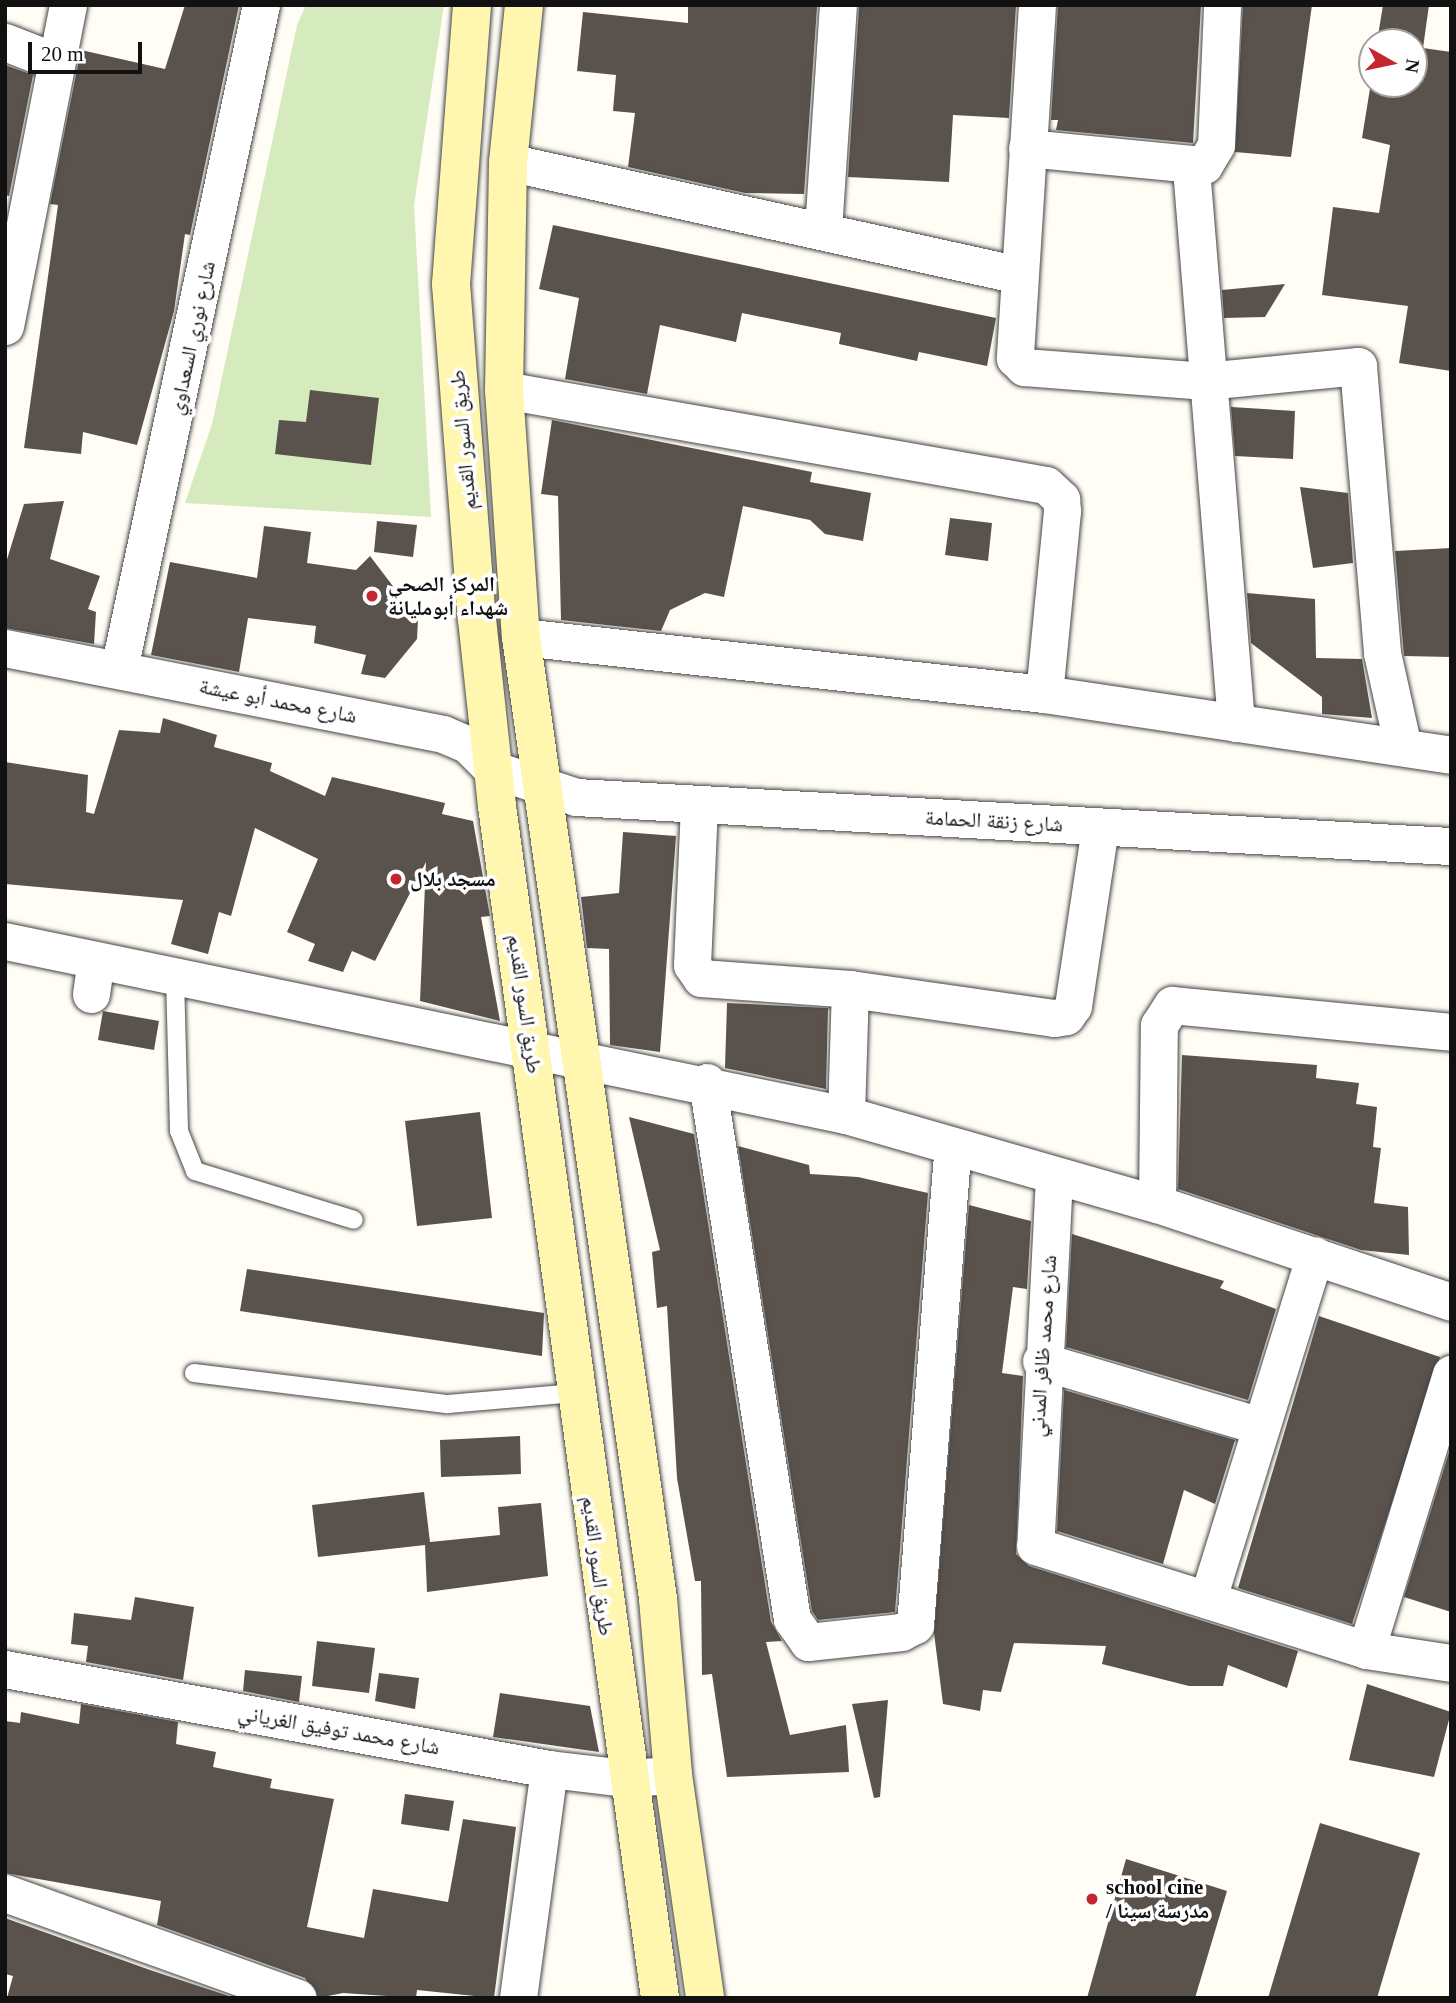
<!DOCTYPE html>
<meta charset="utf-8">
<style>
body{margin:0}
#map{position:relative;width:1456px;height:2003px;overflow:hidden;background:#fffdf5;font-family:"Times New Roman","Noto Naskh Arabic",serif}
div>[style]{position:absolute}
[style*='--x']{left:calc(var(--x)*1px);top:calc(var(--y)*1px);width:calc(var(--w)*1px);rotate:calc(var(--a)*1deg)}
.green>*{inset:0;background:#d5ebbd}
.building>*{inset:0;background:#5a524d}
.roads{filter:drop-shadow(0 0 2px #444) drop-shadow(0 0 2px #444)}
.lane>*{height:18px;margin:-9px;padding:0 9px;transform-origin:9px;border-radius:9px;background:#fff}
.street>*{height:37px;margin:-18.5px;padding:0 18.5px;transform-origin:18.5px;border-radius:18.5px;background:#fff}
.secondary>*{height:38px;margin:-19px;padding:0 19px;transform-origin:19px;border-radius:19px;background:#fff6b0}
.dots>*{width:19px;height:19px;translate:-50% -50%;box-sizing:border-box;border:4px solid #fff;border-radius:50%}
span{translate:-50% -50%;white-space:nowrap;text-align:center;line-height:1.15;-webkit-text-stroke:7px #fff;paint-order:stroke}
.street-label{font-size:21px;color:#111}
.poi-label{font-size:21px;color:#111;font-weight:700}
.left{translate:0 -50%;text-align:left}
.frame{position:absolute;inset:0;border:7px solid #111;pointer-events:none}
.north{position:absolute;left:1358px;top:28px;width:70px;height:70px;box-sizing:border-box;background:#fff;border:2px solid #a0a0a0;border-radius:50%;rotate:99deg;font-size:19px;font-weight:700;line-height:28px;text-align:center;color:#111}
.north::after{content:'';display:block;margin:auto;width:24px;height:32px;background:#c4262e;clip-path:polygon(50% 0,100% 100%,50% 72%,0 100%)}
.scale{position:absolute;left:28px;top:42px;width:114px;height:32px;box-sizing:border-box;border:4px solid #111;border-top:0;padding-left:9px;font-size:21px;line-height:24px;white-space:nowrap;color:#111;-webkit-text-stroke:5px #fff;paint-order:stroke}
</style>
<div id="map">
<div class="green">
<div style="clip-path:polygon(306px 5px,444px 5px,414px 205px,431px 517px,185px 503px,212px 424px,297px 25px)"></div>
</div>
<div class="building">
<div style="clip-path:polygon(185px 5px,239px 5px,190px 235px,185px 234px,174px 311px,137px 445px,83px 432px,81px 454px,24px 448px,58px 205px,50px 204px,81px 50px,165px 69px)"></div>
<div style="clip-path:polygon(688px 5px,817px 7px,804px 194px,745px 193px,628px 167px,635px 113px,613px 111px,616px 75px,577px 71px,583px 12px,688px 23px)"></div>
<div style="clip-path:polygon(1016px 5px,1009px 118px,953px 115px,949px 182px,848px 177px,859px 7px)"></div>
<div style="clip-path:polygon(1058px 5px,1201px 5px,1193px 143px,1056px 130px,1058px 120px,1051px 120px)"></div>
<div style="clip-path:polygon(1243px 5px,1312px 5px,1291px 157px,1235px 152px)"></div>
<div style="clip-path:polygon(1383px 5px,1429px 5px,1423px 48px,1451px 52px,1451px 371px,1399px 363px,1408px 306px,1322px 295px,1333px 207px,1379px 213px,1390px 145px,1362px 138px,1372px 76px,1372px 84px,1414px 84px,1414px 42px,1377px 42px)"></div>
<div style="clip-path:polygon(5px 65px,33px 75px,9px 196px,5px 195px)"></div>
<div style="clip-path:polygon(553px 225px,996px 318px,987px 366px,919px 352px,917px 361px,839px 344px,841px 333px,742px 313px,736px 342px,660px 325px,647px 394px,565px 379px,579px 298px,539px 289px)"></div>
<div style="clip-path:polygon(1285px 284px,1265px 317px,1224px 318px,1222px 290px)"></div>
<div style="clip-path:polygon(310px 390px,379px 398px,371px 465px,275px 454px,279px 420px,306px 422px)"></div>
<div style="clip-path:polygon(1231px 407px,1295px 411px,1293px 459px,1235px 456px)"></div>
<div style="clip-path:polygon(552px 420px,812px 472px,810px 482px,871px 493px,863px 541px,825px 534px,810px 520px,743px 506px,724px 597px,705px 593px,670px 610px,661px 631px,561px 620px,558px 496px,541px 494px)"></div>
<div style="clip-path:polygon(1300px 487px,1348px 493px,1353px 563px,1313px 568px)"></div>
<div style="clip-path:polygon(64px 501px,50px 559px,100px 576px,88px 609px,96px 612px,94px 644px,5px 628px,5px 566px,24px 504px)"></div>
<div style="clip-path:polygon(950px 518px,992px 523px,988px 561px,945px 555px)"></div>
<div style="clip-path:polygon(377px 521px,417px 525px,413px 557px,374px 552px)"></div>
<div style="clip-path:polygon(264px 526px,311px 532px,307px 563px,356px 570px,370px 556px,418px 619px,417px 639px,385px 678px,361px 674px,366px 655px,314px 643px,316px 626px,248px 618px,239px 672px,151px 655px,170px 562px,257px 578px)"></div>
<div style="clip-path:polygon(1451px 548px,1451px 657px,1404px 656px,1395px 551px)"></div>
<div style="clip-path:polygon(1247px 593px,1315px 599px,1316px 658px,1362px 659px,1372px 718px,1322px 714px,1322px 697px,1251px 643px)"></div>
<div style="clip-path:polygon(163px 718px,217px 735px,214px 747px,272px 763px,270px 771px,325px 796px,332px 777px,445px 803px,442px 814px,473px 821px,490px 916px,481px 917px,500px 1021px,420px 1001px,426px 862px,375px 961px,352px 951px,343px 972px,308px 961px,315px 944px,287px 932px,318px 859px,255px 828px,231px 916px,219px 912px,208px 954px,171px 944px,183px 900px,5px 884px,5px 762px,88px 775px,86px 812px,94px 814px,119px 730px,160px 733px)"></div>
<div style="clip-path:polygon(623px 832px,676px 836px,660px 1052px,610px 1045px,609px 949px,587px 948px,581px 897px,619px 893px)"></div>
<div style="clip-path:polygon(727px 1003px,828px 1008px,826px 1089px,725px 1068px)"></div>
<div style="clip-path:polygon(103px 1011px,159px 1021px,154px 1050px,98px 1040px)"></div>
<div style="clip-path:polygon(1182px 1055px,1317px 1065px,1316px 1078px,1359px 1083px,1356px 1104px,1377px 1107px,1373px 1147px,1381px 1148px,1374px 1203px,1408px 1207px,1409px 1255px,1361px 1250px,1178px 1189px)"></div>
<div style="clip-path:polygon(480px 1112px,492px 1218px,417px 1226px,405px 1121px)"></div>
<div style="clip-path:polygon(629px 1117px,694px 1134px,771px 1622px,782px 1641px,766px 1642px,790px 1735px,846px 1725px,849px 1772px,727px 1777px,712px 1674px,702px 1675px,701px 1581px,695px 1581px,677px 1478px,667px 1306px,657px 1308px,652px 1252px,660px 1250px)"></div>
<div style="clip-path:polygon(738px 1146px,809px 1165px,810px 1174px,858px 1177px,928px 1193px,895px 1612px,818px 1620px,812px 1611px)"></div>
<div style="clip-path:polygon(969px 1205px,1031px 1221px,1027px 1289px,1013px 1287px,1002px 1373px,1023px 1376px,1016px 1554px,1029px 1566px,1298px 1651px,1287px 1688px,1228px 1665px,1223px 1686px,1189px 1686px,1102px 1664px,1106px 1646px,1014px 1643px,1001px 1692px,983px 1690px,980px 1711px,943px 1704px,934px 1633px)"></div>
<div style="clip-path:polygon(1072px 1234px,1224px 1281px,1220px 1288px,1276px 1309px,1248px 1400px,1066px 1347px)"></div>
<div style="clip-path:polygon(247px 1269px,544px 1313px,542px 1356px,240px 1311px)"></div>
<div style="clip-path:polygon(1319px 1316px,1440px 1357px,1352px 1624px,1238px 1588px)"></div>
<div style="clip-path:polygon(1064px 1390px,1235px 1440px,1215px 1504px,1184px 1490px,1163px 1564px,1057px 1531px)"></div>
<div style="clip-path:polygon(520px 1436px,521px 1474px,441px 1477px,440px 1440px)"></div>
<div style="clip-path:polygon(1451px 1446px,1451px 1612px,1404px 1597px)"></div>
<div style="clip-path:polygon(424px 1492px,430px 1542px,500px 1535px,498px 1507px,541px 1503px,548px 1576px,427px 1592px,425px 1545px,318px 1557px,312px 1505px)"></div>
<div style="clip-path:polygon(135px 1597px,194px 1607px,183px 1680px,86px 1662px,88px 1646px,71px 1644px,74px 1613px,131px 1620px)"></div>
<div style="clip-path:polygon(317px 1641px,375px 1648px,369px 1693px,312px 1686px)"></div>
<div style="clip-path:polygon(245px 1670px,302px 1676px,299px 1702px,243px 1691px)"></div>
<div style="clip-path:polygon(379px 1673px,419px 1678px,415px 1709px,375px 1701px)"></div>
<div style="clip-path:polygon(1367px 1684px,1451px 1712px,1434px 1777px,1349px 1760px)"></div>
<div style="clip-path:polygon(500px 1693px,590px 1706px,599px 1752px,493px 1737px)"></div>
<div style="clip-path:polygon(888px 1700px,880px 1797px,874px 1798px,852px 1704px)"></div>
<div style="clip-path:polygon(81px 1704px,178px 1722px,176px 1744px,216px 1752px,213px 1767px,272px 1779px,270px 1788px,334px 1799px,307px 1927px,364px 1938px,373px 1889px,448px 1902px,463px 1819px,516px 1827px,494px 1998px,417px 1990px,416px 1998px,343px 1993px,318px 1998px,305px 1978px,157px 1925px,161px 1901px,5px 1873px,5px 1721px,20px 1723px,21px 1712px,79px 1724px)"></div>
<div style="clip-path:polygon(405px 1794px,454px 1801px,449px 1831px,401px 1824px)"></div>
<div style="clip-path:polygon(1320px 1823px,1420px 1853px,1377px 1998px,1268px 1998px)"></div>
<div style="clip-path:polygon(1126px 1859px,1227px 1891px,1195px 1998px,1087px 1998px)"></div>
<div style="clip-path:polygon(5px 1918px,150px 1970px,235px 1998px,7px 1998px,13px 1976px,5px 1974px)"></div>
</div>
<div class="roads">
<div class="lane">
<div style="--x:175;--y:977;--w:154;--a:88.5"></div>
<div style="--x:179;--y:1131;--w:43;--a:68.2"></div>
<div style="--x:195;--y:1171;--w:166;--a:17.1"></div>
<div style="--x:194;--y:1373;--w:256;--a:7"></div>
<div style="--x:448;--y:1404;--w:128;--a:-4.9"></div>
</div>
<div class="street">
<div style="--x:1037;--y:5;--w:354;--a:93.6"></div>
<div style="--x:1015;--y:358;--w:13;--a:45"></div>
<div style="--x:1024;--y:367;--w:182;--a:4.4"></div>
<div style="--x:1205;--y:381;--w:154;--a:-5.6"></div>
<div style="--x:1358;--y:366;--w:288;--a:85.2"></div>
<div style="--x:1382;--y:653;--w:96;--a:77.4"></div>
<div style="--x:5;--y:42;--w:55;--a:21.4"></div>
<div style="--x:1027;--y:148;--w:178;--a:5.5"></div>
<div style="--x:1204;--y:165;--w:23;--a:-59"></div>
<div style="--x:1216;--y:145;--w:140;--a:-87.5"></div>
<div style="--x:508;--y:162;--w:523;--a:12.47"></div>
<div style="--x:1191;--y:168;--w:557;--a:85.36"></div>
<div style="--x:823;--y:230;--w:225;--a:-86.2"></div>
<div style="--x:5;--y:326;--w:327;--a:-78.9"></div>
<div style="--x:504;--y:390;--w:550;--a:9.94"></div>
<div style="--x:1046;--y:485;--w:21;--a:43"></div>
<div style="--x:1061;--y:499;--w:12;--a:85"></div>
<div style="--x:1062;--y:511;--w:184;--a:95.6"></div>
<div style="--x:521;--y:637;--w:526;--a:6.22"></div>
<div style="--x:1044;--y:694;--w:412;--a:8.5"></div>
<div style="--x:5;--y:648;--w:446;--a:11.1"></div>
<div style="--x:443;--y:734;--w:26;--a:23"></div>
<div style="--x:467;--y:744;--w:35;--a:45"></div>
<div style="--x:492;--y:769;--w:89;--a:18.4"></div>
<div style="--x:576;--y:797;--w:876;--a:3.21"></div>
<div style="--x:119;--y:669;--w:679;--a:-77.93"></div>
<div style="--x:699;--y:805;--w:160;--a:92.5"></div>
<div style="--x:692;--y:965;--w:16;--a:55"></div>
<div style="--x:701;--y:978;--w:149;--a:4.2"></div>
<div style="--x:850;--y:989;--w:206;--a:8.1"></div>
<div style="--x:1054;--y:1018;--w:12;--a:-9"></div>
<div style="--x:1066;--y:1016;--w:12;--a:-55"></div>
<div style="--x:1073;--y:1006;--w:181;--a:-81.4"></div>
<div style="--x:5;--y:941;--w:859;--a:11.69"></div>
<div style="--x:846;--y:1115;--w:323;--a:16"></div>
<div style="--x:1157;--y:1204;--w:310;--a:18.4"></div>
<div style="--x:91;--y:994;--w:34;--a:-82"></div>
<div style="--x:707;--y:1082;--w:544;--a:81.01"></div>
<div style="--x:792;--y:1619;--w:28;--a:55"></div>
<div style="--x:808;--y:1642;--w:94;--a:-6.1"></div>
<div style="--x:901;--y:1632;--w:16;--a:-27"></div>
<div style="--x:915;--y:1625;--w:480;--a:-85.5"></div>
<div style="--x:846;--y:1115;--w:126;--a:-88.2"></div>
<div style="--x:1054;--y:1177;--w:369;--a:92.9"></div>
<div style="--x:1035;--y:1546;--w:347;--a:17.4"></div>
<div style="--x:1366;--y:1650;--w:86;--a:8.7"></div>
<div style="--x:1157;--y:1204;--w:179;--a:-89.4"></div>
<div style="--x:1159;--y:1025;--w:24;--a:-57"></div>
<div style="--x:1172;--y:1005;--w:280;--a:5.5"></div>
<div style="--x:1041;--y:1361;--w:229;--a:16.5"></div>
<div style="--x:1208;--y:1598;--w:359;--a:-72.7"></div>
<div style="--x:1366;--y:1650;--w:289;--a:-72.9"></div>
<div style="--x:5;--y:1669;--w:553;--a:10.42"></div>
<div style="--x:549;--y:1769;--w:78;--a:6.7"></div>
<div style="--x:626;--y:1778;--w:47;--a:-3.7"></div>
<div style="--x:5;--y:1893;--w:311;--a:19.7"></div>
<div style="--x:518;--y:1998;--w:231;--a:-82.3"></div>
</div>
<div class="secondary">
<div style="--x:472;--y:5;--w:280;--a:94.3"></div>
<div style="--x:451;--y:284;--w:336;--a:85.6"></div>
<div style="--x:477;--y:619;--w:188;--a:83.9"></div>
<div style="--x:497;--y:806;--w:1203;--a:82.21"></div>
<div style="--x:524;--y:5;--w:158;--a:95.8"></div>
<div style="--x:508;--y:162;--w:228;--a:91"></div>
<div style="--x:504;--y:390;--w:248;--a:86.1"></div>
<div style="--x:521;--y:637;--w:972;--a:81.89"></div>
<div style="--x:658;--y:1599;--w:177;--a:85.1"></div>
<div style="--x:673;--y:1775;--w:225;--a:81.8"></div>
</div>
</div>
<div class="dots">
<div style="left:372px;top:596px;background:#c4262e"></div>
<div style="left:396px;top:879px;background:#c4262e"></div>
<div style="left:1092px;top:1899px;background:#c4262e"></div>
</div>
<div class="street-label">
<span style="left:192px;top:338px;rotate:-78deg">شارع نوري السعداوي</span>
<span style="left:463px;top:440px;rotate:-95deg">طريق السور القديم</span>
<span style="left:278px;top:701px;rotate:11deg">شارع محمد أبو عيشة</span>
<span style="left:994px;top:821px;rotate:3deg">شارع زنقة الحمامة</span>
<span style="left:525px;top:1004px;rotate:82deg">طريق السور القديم</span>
<span style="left:1043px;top:1346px;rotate:-86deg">شارع محمد ظافر المدني</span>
<span style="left:598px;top:1566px;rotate:83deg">طريق السور القديم</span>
<span style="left:339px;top:1730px;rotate:10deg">شارع محمد توفيق الغرياني</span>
</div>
<div class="poi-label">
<span class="left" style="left:388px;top:596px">المركز الصحي<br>شهداء أبومليانة</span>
<span class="left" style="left:410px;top:879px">مسجد بلال</span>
<span class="left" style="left:1106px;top:1899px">school cine<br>/ مدرسة سينا</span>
</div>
<div class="frame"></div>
<div class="north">N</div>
<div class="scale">20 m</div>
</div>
